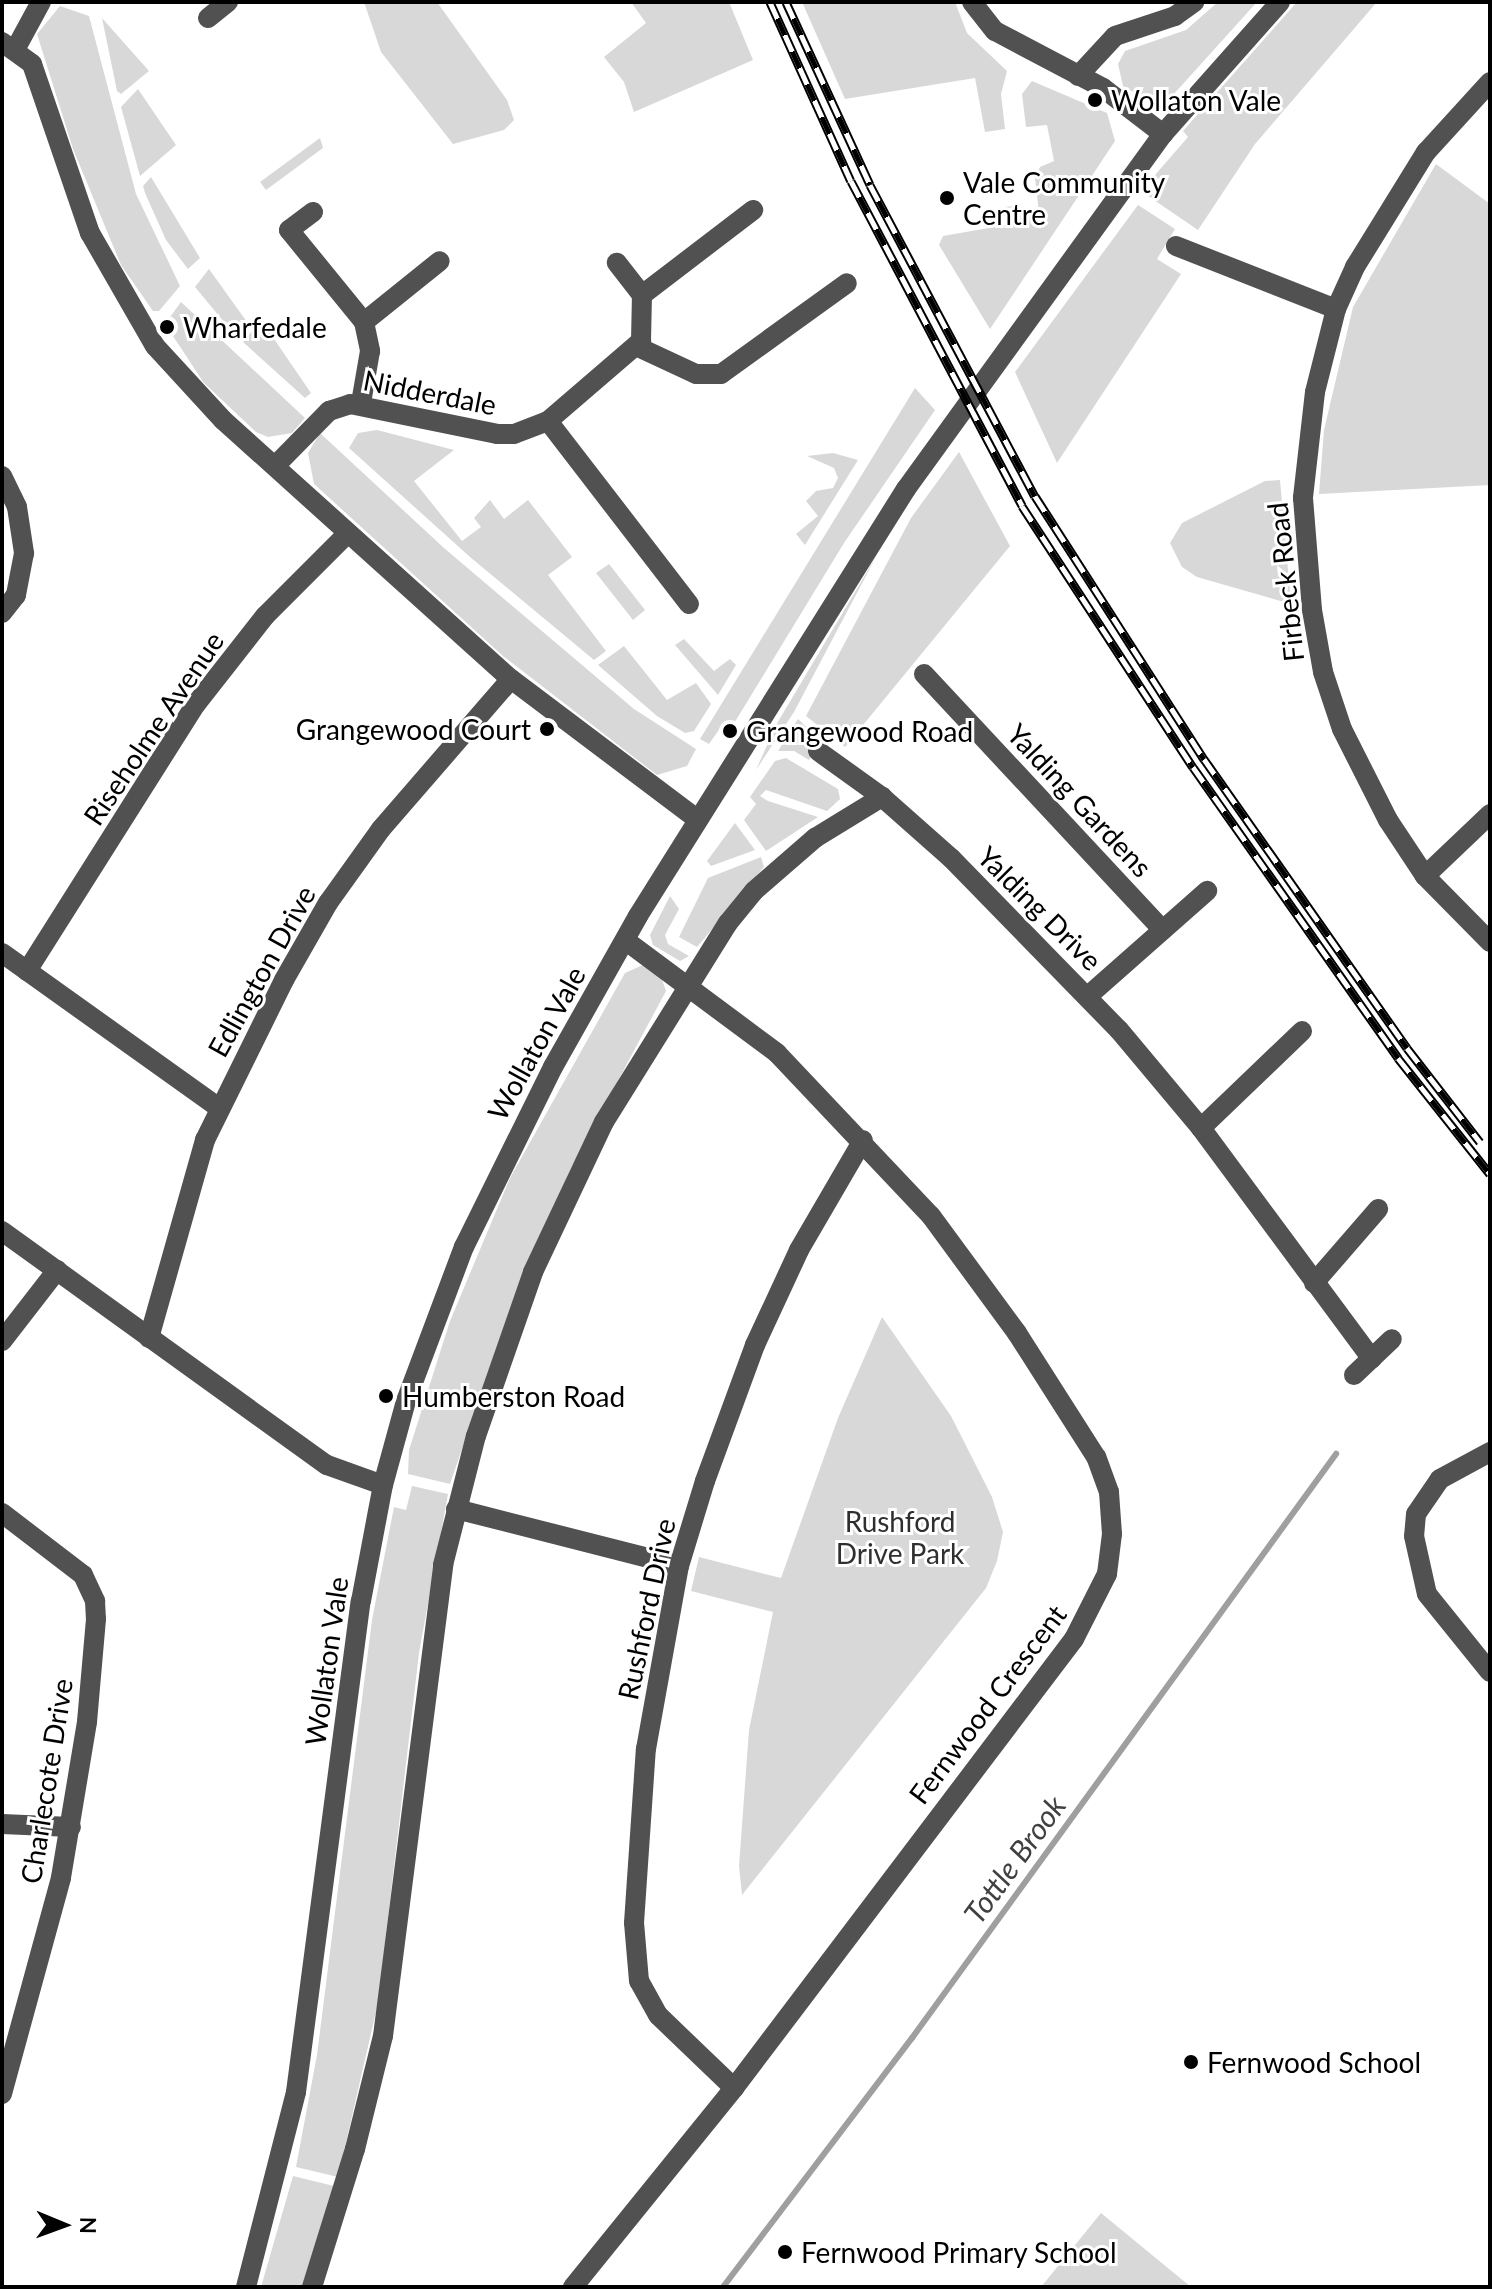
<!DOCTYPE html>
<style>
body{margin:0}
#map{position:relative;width:1492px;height:2289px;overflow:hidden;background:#fff;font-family:Lato,sans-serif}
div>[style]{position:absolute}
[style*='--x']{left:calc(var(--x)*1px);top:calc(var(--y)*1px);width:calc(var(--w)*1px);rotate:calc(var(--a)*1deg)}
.green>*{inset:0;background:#d8d8d8}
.stream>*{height:6px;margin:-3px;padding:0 3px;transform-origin:3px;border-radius:3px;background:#9f9f9f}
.minor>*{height:20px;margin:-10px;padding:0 10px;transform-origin:10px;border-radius:10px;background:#515151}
.rail>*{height:9px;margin-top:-4.5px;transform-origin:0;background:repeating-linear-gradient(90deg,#fff 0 18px,#000 0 36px);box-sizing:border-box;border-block:2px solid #000}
.dots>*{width:22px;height:22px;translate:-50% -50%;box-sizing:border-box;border:4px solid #fff;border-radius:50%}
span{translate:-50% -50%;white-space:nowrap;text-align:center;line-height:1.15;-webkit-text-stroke:6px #fff;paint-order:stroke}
.poi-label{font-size:28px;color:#000}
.left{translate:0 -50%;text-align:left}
.right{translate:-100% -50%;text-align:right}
.street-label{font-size:28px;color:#000}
.park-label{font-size:28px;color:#2f2f2f}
.water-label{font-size:30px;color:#404040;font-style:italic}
.frame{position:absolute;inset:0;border:4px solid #000;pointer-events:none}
.north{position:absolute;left:24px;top:2185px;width:80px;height:80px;-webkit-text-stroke:6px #fff;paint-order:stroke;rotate:91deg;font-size:22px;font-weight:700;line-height:32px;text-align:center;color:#000}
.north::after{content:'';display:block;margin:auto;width:28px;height:36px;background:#000;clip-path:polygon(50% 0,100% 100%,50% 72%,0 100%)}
</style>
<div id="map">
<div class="green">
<div style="clip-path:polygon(364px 2px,437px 2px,507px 100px,514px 120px,504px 130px,453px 144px,381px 52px)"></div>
<div style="clip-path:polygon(631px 2px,729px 2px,753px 60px,634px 112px,624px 82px,604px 57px,646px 23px)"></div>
<div style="clip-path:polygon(802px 2px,955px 2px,967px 33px,1007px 71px,1001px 94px,1005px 129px,985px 132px,975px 78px,845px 99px)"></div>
<div style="clip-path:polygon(1218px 2px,1257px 2px,1173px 95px,1147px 100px,1123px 86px,1118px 64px,1125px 51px,1186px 30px)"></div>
<div style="clip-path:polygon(1297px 2px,1377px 2px,1255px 144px,1198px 230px,1148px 196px,1161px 182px,1155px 175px,1188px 137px,1183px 131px)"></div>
<div style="clip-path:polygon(60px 6px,89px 16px,136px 194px,180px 286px,159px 311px,153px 311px,121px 265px,73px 149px,37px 34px)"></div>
<div style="clip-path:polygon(102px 18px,149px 71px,121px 94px,117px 91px)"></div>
<div style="clip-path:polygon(1032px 81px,1107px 113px,1115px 141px,990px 329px,939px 245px,943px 236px,1006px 225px,1003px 207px,1019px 206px,1021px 216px,1039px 213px,1035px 178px,1040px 167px,1054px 161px,1047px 125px,1026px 127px,1022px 94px)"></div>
<div style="clip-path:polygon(138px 89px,176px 145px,140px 176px,121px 107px)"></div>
<div style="clip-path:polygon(320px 138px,323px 148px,266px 190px,260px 182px)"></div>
<div style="clip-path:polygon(1436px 164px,1490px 204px,1490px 485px,1319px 494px,1324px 430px,1353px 307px)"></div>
<div style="clip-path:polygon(151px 177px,200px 258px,188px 269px,166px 240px,145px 193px,143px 186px)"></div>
<div style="clip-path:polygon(1138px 205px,1175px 229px,1157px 259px,1181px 274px,1057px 463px,1015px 372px)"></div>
<div style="clip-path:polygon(209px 269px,247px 322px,234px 334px,195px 287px)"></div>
<div style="clip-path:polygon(181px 302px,305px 418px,292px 433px,268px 437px,256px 432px,204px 383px,165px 324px)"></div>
<div style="clip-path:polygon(261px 320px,311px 393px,305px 398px,243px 342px)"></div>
<div style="clip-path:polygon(915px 388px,935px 410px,844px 543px,733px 725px,725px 721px,709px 744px,700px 739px)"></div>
<div style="clip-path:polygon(377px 430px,454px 450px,414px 481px,462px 541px,481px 527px,474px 518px,490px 500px,504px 519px,528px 500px,572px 557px,548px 575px,606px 651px,594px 660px,470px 557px,349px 448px,358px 433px)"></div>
<div style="clip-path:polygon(320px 433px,444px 548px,634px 709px,696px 749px,687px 766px,657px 775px,503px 656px,314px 484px,308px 453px)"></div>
<div style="clip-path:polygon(959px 452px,1010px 546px,845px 747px,806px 716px,911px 518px)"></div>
<div style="clip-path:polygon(833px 453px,858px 460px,805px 545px,796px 534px,818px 516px,806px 501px,816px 491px,833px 488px,838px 478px,834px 468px,807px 456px)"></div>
<div style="clip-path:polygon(1280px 480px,1291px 604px,1197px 577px,1182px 567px,1170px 543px,1182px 523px,1265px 481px)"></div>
<div style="clip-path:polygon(877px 555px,794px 712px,756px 770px,776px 725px)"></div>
<div style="clip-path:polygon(609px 564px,645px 610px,633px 620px,596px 573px)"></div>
<div style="clip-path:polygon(684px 639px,714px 671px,730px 659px,736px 665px,718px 695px,675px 645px)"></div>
<div style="clip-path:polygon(624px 646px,667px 700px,696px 683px,711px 704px,694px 731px,685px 733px,657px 716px,598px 665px)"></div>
<div style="clip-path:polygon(798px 719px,822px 742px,809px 760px,794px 751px,778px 751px)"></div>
<div style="clip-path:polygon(786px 758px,838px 789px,840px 799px,827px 811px,766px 790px,760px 796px,768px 801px,818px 817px,766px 851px,744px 820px,756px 804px,750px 797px,775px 761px)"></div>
<div style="clip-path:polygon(735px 823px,755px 850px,711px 866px,707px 861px)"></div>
<div style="clip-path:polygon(761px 857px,764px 867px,697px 947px,679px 937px,708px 878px)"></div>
<div style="clip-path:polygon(670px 896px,679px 909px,665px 935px,668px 944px,689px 956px,680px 961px,653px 945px,650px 935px)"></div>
<div style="clip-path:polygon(645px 964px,661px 977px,666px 991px,570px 1170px,510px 1309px,450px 1484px,408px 1474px,409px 1450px,450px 1321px,510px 1178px,625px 973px)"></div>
<div style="clip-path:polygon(882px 1317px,951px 1416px,992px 1497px,1003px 1532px,997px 1561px,986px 1588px,742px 1895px,739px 1866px,749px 1730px,773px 1612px,691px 1591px,699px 1557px,781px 1578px,838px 1418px)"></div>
<div style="clip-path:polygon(412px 1486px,448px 1494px,419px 1653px,378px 2003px,338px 2177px,296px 2167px,317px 2055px,372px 1620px,394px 1507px,406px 1510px)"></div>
<div style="clip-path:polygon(293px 2176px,334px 2186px,302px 2287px,261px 2287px)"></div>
<div style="clip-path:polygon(1101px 2213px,1191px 2287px,1041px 2287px)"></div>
</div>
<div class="stream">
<div style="--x:723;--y:2287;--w:313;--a:-52.8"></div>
<div style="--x:912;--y:2038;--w:722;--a:-54.02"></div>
</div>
<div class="minor">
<div style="--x:972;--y:2;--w:37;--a:52"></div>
<div style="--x:995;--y:31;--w:122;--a:27.8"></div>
<div style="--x:1103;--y:88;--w:76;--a:37.5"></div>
<div style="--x:208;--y:18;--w:26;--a:-39"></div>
<div style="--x:2;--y:42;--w:37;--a:36"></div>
<div style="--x:32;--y:64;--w:179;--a:71.1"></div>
<div style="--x:90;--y:233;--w:130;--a:60.1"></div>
<div style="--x:155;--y:346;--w:100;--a:47.4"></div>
<div style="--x:223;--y:420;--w:387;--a:42"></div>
<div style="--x:511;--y:679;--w:234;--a:37"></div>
<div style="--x:16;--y:48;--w:52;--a:-61.5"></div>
<div style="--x:1078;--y:76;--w:54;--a:-47.2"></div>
<div style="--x:1115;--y:36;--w:63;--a:-18.4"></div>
<div style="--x:1175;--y:16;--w:24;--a:-36"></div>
<div style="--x:1490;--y:82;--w:95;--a:132.4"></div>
<div style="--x:1426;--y:152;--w:135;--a:121.7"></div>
<div style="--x:1355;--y:267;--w:46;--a:114.3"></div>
<div style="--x:1336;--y:309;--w:86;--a:104.2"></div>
<div style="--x:1315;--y:392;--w:107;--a:96.5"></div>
<div style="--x:1303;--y:498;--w:112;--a:85.4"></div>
<div style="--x:1312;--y:610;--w:63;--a:79.9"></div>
<div style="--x:1323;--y:672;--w:60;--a:71.6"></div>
<div style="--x:1342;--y:729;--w:102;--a:63.2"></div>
<div style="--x:1388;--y:820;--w:67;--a:56.5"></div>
<div style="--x:1425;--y:876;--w:93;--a:45.4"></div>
<div style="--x:313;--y:212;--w:30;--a:143"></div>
<div style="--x:289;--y:230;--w:119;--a:50.8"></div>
<div style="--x:364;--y:322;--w:30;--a:78"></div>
<div style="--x:370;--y:351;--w:53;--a:99.8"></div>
<div style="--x:1176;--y:246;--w:172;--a:21.5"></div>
<div style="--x:642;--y:295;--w:140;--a:-37.4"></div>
<div style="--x:364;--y:322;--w:97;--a:-38.8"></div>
<div style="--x:638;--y:347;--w:64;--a:25"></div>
<div style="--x:696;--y:374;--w:25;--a:0"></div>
<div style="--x:721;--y:374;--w:155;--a:-35.8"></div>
<div style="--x:548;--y:421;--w:231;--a:52.4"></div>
<div style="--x:276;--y:465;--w:76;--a:-45.5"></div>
<div style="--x:329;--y:411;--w:22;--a:-18"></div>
<div style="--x:350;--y:404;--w:150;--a:11.5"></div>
<div style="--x:497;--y:434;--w:17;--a:0"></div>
<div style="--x:514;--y:434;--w:36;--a:-21"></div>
<div style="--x:548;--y:421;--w:123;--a:-40.7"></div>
<div style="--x:641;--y:341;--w:46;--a:-88.8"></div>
<div style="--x:642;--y:295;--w:41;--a:-128"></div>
<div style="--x:2;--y:476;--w:34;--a:64"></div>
<div style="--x:17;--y:507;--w:47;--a:81.3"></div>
<div style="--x:24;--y:553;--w:43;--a:100.8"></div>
<div style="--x:16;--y:595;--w:23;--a:128"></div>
<div style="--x:924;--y:674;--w:350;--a:47"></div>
<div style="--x:818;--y:751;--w:79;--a:35.7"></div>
<div style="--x:882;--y:797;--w:92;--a:41.5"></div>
<div style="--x:951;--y:858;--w:240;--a:45.7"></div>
<div style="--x:1119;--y:1030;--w:128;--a:50.1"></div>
<div style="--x:1201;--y:1128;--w:287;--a:53.5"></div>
<div style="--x:1425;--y:876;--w:90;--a:-43.6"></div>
<div style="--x:2;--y:953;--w:267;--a:35.5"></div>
<div style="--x:27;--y:971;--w:316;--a:-57.7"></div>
<div style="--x:196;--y:704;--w:112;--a:-51.9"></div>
<div style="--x:265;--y:616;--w:117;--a:-45"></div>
<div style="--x:1088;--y:996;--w:159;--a:-41.4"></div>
<div style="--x:1201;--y:1128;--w:140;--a:-43.8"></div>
<div style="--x:2;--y:1231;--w:400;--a:35.8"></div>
<div style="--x:327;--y:1465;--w:59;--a:19.7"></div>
<div style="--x:1314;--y:1283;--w:98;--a:-49.1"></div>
<div style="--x:149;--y:1338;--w:206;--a:-74.2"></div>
<div style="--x:205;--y:1140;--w:178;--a:-63.7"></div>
<div style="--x:284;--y:980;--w:89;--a:-60.3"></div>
<div style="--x:328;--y:903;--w:91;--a:-54.4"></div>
<div style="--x:381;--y:829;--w:198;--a:-49.1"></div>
<div style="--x:2;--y:1341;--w:90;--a:-52.2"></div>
<div style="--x:1354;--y:1375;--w:52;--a:-43.5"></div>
<div style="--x:1490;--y:1452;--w:57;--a:151.6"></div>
<div style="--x:1440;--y:1479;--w:42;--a:124.4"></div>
<div style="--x:1416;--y:1514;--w:22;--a:95"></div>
<div style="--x:1414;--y:1536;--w:59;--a:77.4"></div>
<div style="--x:1427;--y:1594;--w:100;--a:51.1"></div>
<div style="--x:456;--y:1509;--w:230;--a:14.3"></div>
<div style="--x:2;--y:1513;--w:102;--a:37.4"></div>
<div style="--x:83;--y:1575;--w:29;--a:65"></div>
<div style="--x:95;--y:1601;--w:18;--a:87"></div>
<div style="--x:96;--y:1619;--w:103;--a:95"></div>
<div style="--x:87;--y:1722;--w:158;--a:99.5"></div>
<div style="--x:61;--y:1878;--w:224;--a:105.3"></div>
<div style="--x:2;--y:1824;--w:69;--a:2.5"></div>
<div style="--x:734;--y:2088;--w:105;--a:-136.2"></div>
<div style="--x:658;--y:2015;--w:39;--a:-119"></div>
<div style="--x:639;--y:1981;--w:58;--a:-94.9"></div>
<div style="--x:634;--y:1923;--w:174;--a:-86.1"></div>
<div style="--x:646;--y:1749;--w:186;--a:-79.8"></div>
<div style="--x:679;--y:1566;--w:89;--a:-73"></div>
<div style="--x:705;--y:1481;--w:145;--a:-69.8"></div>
<div style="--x:755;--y:1345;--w:105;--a:-65.1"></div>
<div style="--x:799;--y:1250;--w:127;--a:-59.8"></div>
<div style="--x:246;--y:2287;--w:201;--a:-75.6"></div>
<div style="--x:296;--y:2092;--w:495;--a:-82.5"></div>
<div style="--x:361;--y:1601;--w:118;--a:-79.3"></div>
<div style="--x:383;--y:1485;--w:87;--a:-74.7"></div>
<div style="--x:406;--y:1401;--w:165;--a:-69.4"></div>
<div style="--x:464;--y:1247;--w:201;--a:-63.7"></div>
<div style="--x:553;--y:1067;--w:173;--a:-60.6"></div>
<div style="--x:638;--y:916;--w:504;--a:-57.89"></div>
<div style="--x:906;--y:489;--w:438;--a:-54.1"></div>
<div style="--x:1163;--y:134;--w:176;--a:-48.4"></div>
<div style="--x:312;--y:2287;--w:145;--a:-72.7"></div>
<div style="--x:355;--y:2149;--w:116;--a:-76.1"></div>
<div style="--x:383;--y:2036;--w:475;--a:-82.7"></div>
<div style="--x:443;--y:1565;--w:133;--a:-75.7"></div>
<div style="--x:476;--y:1436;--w:174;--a:-70.8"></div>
<div style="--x:533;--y:1272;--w:166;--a:-64.7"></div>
<div style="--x:604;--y:1122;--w:234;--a:-58.1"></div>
<div style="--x:728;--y:923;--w:41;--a:-50.9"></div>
<div style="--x:754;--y:891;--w:81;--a:-41"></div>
<div style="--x:815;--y:838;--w:79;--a:-31.5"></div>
<div style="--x:573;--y:2287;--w:256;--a:-51"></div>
<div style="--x:734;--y:2088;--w:563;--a:-52.87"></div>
<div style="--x:1074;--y:1639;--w:73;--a:-63.1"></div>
<div style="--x:1107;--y:1574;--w:40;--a:-82.9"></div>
<div style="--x:1112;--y:1534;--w:42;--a:-94.1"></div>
<div style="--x:1109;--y:1492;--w:37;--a:-110"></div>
<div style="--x:1096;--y:1457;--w:147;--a:-122.5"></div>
<div style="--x:1017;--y:1333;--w:145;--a:-126.3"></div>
<div style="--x:931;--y:1216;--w:224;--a:-133.4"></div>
<div style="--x:777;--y:1053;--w:189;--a:-143.4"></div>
</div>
<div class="rail">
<div style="--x:770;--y:2;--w:196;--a:65.7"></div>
<div style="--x:851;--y:181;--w:367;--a:62.2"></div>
<div style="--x:1022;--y:506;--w:312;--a:56.8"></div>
<div style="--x:1193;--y:767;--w:356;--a:54.8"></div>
<div style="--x:1398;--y:1058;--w:148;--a:51.6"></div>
<div style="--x:786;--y:2;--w:201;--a:65.3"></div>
<div style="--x:870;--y:185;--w:352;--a:62.1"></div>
<div style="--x:1035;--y:496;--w:313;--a:57.3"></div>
<div style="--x:1204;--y:759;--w:353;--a:54.9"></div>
<div style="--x:1407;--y:1048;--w:119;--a:52.2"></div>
</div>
<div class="dots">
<div style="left:1095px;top:100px;background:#000"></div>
<div style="left:947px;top:198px;background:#000"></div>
<div style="left:167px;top:327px;background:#000"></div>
<div style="left:547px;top:729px;background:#000"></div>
<div style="left:730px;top:731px;background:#000"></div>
<div style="left:386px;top:1396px;background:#000"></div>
<div style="left:1191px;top:2062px;background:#000"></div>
<div style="left:785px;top:2252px;background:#000"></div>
</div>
<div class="poi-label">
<span class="left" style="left:1111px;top:100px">Wollaton Vale</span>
<span class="left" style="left:963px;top:198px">Vale Community<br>Centre</span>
<span class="left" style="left:183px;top:327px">Wharfedale</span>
<span class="right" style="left:531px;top:729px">Grangewood Court</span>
<span class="left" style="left:746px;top:731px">Grangewood Road</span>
<span class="left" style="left:402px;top:1396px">Humberston Road</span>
<span class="left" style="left:1207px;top:2062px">Fernwood School</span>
<span class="left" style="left:801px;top:2252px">Fernwood Primary School</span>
</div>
<div class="street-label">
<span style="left:430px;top:392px;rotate:11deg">Nidderdale</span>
<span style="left:1285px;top:582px;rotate:-96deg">Firbeck Road</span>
<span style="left:153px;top:728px;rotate:-56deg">Riseholme Avenue</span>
<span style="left:1080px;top:800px;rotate:47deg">Yalding Gardens</span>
<span style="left:1040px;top:908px;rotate:45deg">Yalding Drive</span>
<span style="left:261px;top:971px;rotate:-61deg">Edlington Drive</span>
<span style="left:536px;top:1043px;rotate:-61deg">Wollaton Vale</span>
<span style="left:646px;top:1609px;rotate:-78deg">Rushford Drive</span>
<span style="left:326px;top:1661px;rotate:-82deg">Wollaton Vale</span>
<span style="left:987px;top:1704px;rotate:-53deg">Fernwood Crescent</span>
<span style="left:46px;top:1781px;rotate:-81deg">Charlecote Drive</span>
</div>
<div class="park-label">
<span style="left:900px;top:1537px">Rushford<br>Drive Park</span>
</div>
<div class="water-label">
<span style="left:1014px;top:1859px;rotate:-54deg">Tottle Brook</span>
</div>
<div class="frame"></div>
<div class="north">N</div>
</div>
